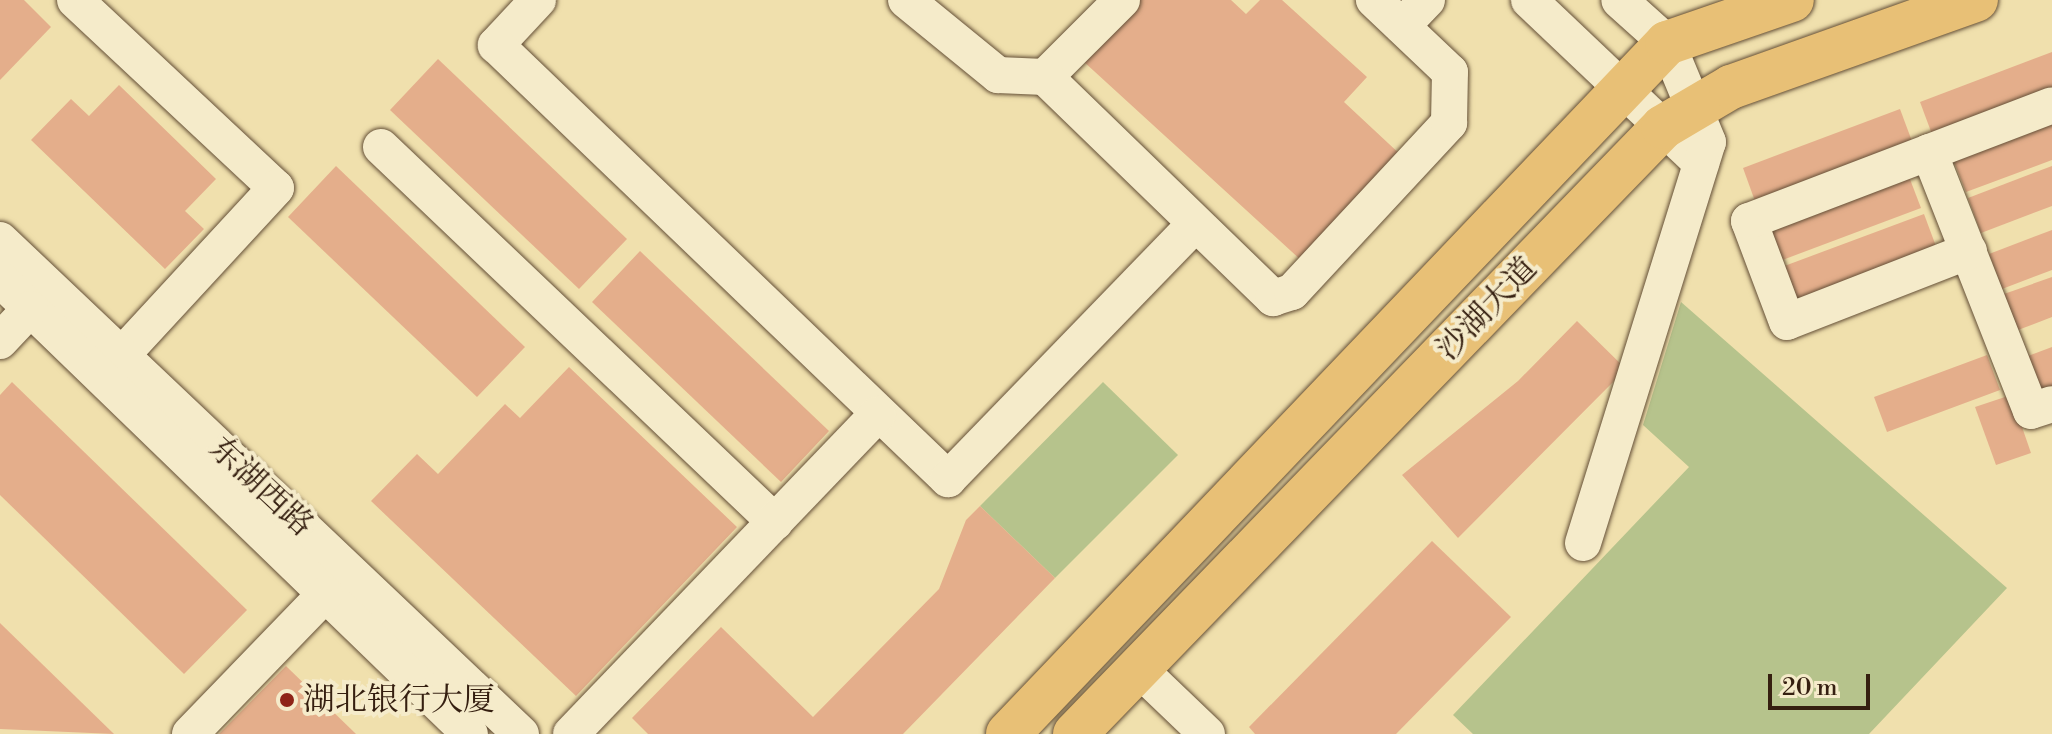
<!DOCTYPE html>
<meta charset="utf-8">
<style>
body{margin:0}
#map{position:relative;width:2052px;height:734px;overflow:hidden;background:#f0e0ad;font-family:"Libre Bodoni","Noto Serif SC",serif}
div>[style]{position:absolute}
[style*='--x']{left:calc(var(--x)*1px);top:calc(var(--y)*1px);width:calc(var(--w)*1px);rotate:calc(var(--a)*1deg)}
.green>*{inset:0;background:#b6c38c}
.building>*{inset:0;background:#e4ae8b}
.roads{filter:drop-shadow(0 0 2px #644f37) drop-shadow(0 0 2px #644f37)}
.minor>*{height:36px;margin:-18px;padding:0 18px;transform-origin:18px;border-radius:18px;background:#f5ebca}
.major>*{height:44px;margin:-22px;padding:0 22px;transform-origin:22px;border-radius:22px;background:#e8c076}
.dots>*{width:22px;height:22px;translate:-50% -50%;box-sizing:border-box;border:4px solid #f5ebca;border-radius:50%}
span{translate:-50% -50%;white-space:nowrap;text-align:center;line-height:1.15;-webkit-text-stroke:8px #f5ebca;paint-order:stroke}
.street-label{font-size:32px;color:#351f10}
.poi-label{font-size:32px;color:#351f10}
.left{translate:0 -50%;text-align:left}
.scale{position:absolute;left:1768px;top:674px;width:102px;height:36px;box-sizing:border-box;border:4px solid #351f10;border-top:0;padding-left:10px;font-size:24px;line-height:28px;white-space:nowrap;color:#351f10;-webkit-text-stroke:6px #f5ebca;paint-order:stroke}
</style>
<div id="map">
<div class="green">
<div style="clip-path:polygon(1681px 302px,2007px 588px,1869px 734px,1473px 734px,1453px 715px,1689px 467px,1643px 425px)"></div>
<div style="clip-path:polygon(1103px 382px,1178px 455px,1055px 578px,980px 506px)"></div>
</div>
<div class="building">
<div style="clip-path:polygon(0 0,24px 0,51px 27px,0 80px)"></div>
<div style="clip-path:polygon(1139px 0,1231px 0,1246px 14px,1260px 0,1282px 0,1367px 77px,1344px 102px,1403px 157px,1303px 262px,1083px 61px)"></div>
<div style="clip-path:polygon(2052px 52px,2052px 92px,1933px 137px,1920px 102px)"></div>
<div style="clip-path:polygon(438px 59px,627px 239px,579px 289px,390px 110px)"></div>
<div style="clip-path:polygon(119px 85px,216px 179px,185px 211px,204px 229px,165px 269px,31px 140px,71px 99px,89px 116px)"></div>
<div style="clip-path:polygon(1900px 109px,1913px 144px,1756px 204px,1743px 168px)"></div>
<div style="clip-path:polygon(2052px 120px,2052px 160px,1966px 192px,1952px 157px)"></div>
<div style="clip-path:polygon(336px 166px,525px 347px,477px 397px,288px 217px)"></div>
<div style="clip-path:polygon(2052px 166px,2052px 206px,1981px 233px,1968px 198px)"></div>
<div style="clip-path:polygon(1908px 174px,1921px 208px,1777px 262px,1764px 227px)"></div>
<div style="clip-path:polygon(1924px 214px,1937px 249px,1793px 303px,1779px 268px)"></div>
<div style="clip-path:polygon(2052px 230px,2052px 270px,2002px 289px,1989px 254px)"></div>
<div style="clip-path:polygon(640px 251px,829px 431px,781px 482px,592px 302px)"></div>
<div style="clip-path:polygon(2052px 277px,2052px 317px,2018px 330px,2004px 294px)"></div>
<div style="clip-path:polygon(1577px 321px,1626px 369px,1458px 538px,1402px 475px,1518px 381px)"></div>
<div style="clip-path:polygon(2052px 347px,2052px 387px,2036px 393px,2023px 358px)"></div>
<div style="clip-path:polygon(1987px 355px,2000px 390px,1887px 432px,1874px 397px)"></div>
<div style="clip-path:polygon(569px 367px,737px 527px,576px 696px,371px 501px,417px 454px,438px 474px,505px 404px,520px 418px)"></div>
<div style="clip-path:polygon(12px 382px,247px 610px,184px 674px,0 495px,0 395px)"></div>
<div style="clip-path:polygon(2011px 395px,2031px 453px,1996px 465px,1975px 407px)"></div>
<div style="clip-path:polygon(980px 506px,1055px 578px,903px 734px,648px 734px,632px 718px,721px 627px,813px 717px,939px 589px,966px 520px)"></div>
<div style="clip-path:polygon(1432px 541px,1511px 617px,1396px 734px,1255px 734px,1249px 727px)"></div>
<div style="clip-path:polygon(0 623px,114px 734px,0 729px)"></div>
<div style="clip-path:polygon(286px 666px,356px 734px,219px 734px)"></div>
</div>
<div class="roads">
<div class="minor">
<div style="--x:75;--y:0;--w:275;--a:43.1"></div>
<div style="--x:276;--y:188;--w:227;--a:132.7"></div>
<div style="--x:538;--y:0;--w:62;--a:133"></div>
<div style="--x:496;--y:45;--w:627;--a:43.84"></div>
<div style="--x:948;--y:479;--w:354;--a:-45.9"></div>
<div style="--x:906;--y:0;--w:119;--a:39.2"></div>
<div style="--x:998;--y:75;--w:47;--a:2.4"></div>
<div style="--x:1122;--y:0;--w:109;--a:135"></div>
<div style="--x:1045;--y:77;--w:318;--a:44.1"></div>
<div style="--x:1273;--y:298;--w:20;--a:-18"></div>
<div style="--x:1292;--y:292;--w:231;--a:-47.1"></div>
<div style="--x:1449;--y:123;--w:51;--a:-88.9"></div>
<div style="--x:1450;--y:72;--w:105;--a:-136.5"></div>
<div style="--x:1529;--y:0;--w:237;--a:43.5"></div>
<div style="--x:1402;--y:26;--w:36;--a:-46"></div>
<div style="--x:381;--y:147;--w:544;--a:43.58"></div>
<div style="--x:1929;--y:152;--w:278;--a:68.5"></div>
<div style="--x:2031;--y:411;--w:22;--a:-18"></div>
<div style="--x:0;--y:240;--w:718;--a:43.48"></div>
<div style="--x:1969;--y:251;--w:195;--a:158.7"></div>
<div style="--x:1787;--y:322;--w:108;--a:-110.6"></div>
<div style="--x:1749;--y:221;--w:324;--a:-20.9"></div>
<div style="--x:0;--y:279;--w:654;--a:44.07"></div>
<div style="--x:0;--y:341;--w:44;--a:-46.8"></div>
<div style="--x:1583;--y:543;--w:420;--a:-72.7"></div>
<div style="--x:1708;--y:142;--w:107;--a:-112.5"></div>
<div style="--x:1667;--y:43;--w:64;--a:-138.1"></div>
<div style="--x:1139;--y:669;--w:94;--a:43.7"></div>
<div style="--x:190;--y:734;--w:194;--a:-46"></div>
<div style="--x:571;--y:734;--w:443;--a:-46.2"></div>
</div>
<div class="major">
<div style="--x:1008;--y:734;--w:955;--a:-46.36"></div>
<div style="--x:1667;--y:43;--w:132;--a:-19"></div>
<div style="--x:1075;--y:734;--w:845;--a:-45.91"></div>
<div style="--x:1663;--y:127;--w:79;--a:-30.5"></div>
<div style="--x:1731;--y:87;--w:260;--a:-19.6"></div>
</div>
</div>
<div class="dots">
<div style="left:287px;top:700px;background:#8f2418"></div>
</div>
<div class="street-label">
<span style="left:1487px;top:309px;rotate:-46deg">沙湖大道</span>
<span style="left:261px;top:487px;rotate:43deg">东湖西路</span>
</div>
<div class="poi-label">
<span class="left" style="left:303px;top:700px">湖北银行大厦</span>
</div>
<div class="scale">20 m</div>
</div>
